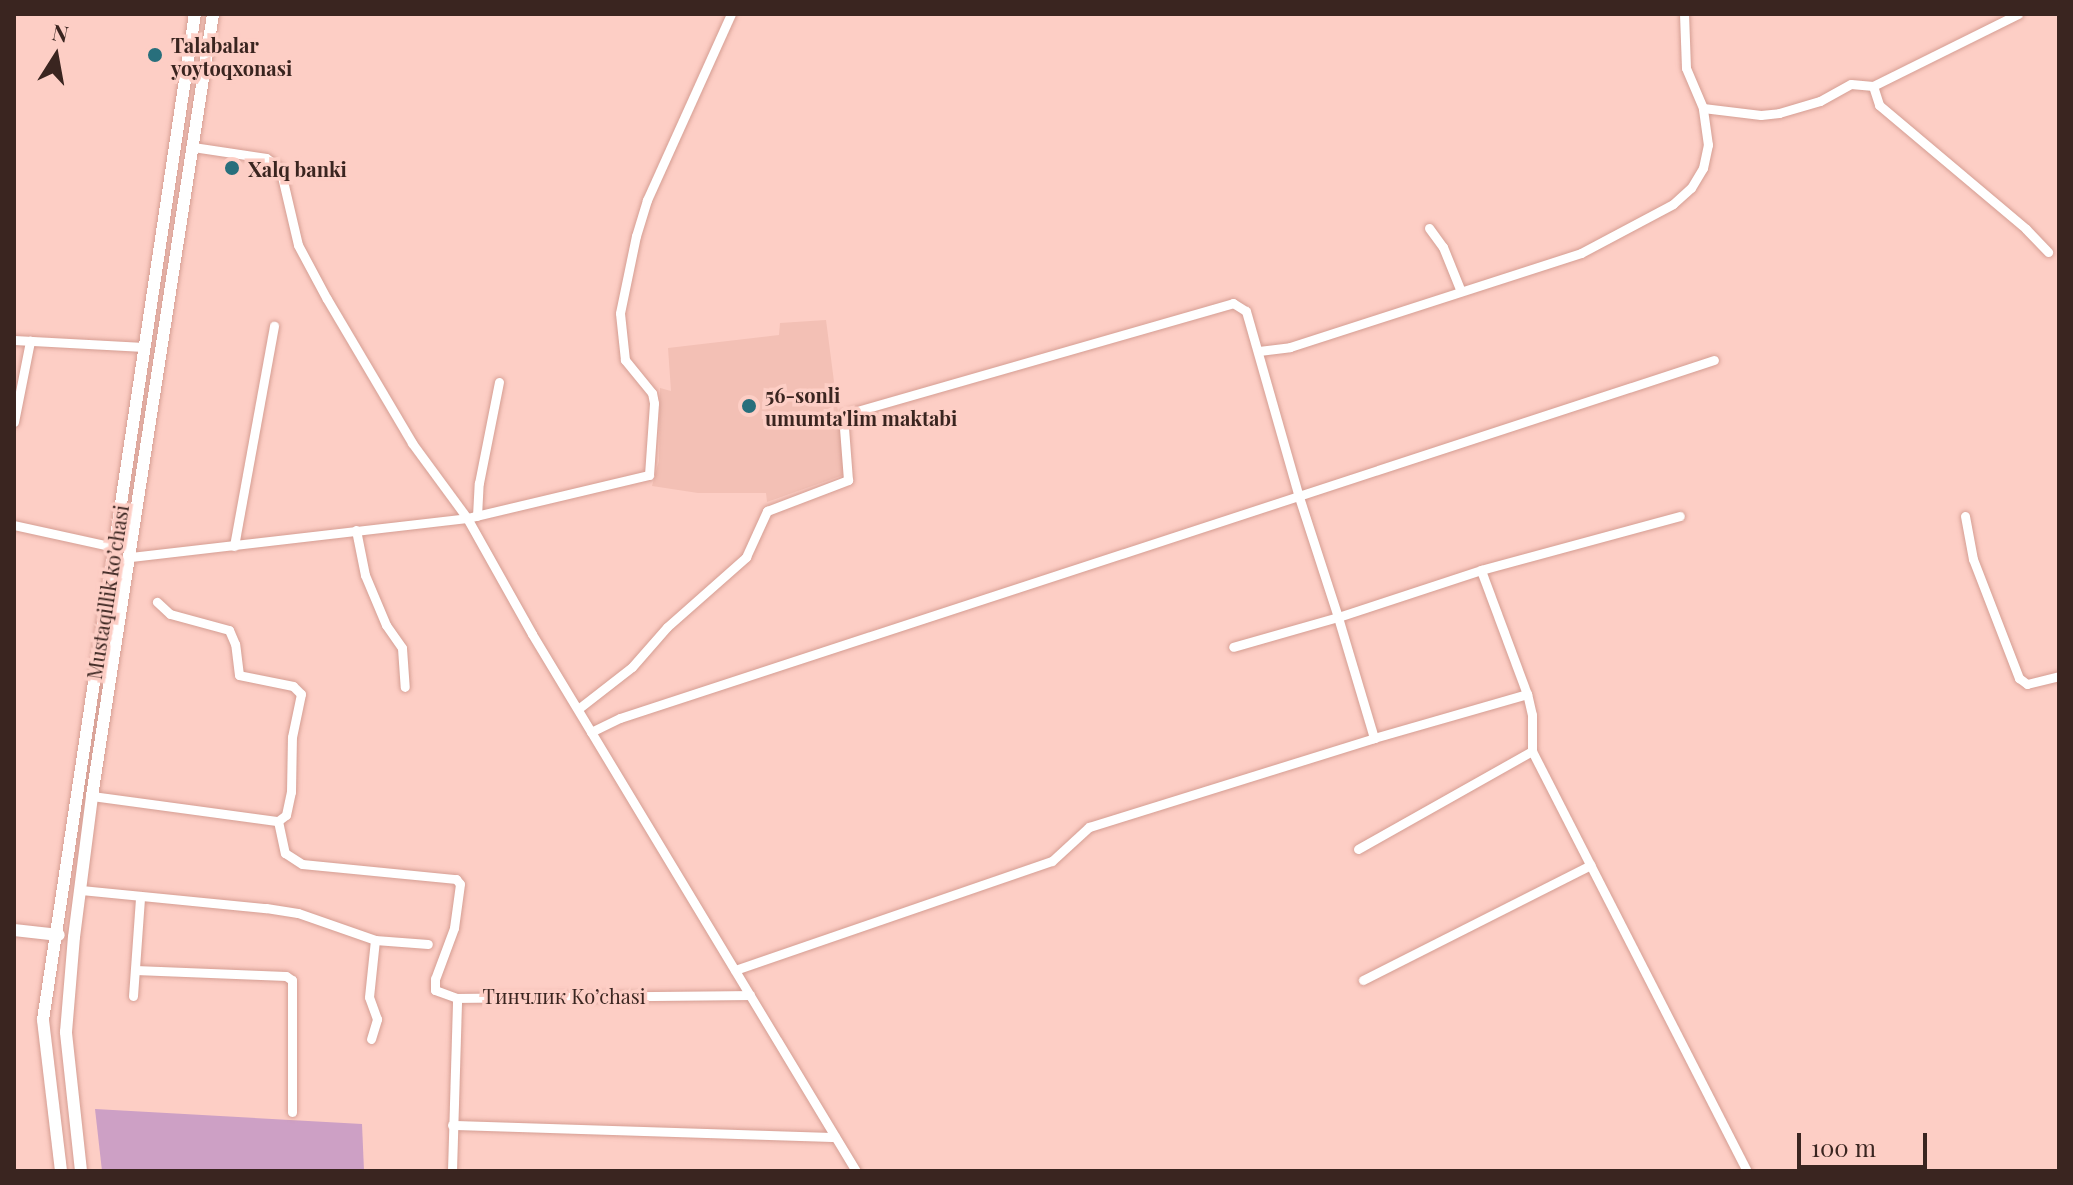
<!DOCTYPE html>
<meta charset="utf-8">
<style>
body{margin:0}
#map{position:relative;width:2073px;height:1185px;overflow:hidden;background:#fdcec5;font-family:"Playfair Display",serif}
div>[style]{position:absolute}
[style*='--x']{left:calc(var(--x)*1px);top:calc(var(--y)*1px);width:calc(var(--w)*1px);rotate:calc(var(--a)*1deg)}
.built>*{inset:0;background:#f3c0b5}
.green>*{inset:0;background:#cda0c5}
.roads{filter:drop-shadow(0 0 2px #d59e93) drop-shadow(0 0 2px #d59e93)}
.street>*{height:9px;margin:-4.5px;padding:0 4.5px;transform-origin:4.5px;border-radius:4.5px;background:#fff}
.secondary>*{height:12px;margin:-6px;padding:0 6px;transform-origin:6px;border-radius:6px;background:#fff}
.dots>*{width:22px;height:22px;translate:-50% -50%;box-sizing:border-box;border:4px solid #fdcec5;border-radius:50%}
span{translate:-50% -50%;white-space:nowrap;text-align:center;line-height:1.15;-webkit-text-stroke:7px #fdcec5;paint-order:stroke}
.poi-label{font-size:20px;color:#3a2520;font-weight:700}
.left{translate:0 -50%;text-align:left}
.street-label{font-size:20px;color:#3a2520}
.frame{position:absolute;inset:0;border:16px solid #3a2520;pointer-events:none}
.north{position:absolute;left:16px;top:16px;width:80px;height:80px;-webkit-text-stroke:6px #fdcec5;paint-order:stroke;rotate:11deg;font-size:22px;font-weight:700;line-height:32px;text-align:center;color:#3a2520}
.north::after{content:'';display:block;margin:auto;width:28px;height:36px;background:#3a2520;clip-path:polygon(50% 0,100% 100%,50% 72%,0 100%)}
.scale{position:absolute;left:1797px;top:1133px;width:130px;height:36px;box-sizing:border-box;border:4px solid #3a2520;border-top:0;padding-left:10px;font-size:24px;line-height:28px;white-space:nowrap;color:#3a2520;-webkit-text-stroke:6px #fdcec5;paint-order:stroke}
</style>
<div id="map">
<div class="built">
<div style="clip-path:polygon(826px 320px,846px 474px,767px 502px,766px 493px,698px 493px,652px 486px,659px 461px,660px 388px,671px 391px,668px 348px,779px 335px,780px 323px)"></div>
</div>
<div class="green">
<div style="clip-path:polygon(95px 1109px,362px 1124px,364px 1171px,102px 1171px)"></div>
</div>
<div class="roads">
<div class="street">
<div style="--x:1873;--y:86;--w:162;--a:-26.4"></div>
<div style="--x:1703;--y:108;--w:58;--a:6.9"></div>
<div style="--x:1761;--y:115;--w:18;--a:-6"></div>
<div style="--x:1779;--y:113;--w:43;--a:-16.3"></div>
<div style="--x:1820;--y:101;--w:35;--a:-29"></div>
<div style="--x:1851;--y:84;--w:22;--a:5"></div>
<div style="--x:1873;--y:86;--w:20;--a:72"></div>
<div style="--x:1879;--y:105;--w:192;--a:40.1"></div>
<div style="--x:2026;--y:229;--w:32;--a:46"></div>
<div style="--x:193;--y:147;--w:74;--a:8.6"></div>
<div style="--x:266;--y:158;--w:17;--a:36"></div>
<div style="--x:280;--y:168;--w:79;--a:76.8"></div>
<div style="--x:298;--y:245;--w:61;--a:61.8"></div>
<div style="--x:327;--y:299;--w:167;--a:59.4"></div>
<div style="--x:412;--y:443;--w:93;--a:53.7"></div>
<div style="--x:467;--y:518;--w:133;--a:60.7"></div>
<div style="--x:532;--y:634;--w:627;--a:58.9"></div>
<div style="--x:1429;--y:228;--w:24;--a:54"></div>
<div style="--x:1443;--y:247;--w:45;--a:68"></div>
<div style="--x:14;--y:340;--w:130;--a:3.1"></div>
<div style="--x:1259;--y:351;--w:31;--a:-7"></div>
<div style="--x:1290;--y:347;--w:306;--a:-17.9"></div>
<div style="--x:1581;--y:253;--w:104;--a:-28"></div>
<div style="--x:1673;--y:204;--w:24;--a:-42"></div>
<div style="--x:1691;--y:188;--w:23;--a:-59"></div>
<div style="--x:1703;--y:168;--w:24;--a:-78"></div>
<div style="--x:1708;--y:145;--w:37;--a:-98"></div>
<div style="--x:1703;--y:108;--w:43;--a:-113"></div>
<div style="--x:1686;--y:68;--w:54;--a:-92.1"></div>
<div style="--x:14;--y:422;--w:83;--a:-78.8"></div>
<div style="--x:477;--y:516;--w:33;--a:-87"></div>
<div style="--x:479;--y:483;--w:103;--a:-78.8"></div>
<div style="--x:1965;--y:516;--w:44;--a:79.5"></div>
<div style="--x:1973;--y:559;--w:128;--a:68.9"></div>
<div style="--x:2019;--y:678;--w:10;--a:37"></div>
<div style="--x:2027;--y:684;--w:33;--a:-14"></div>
<div style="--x:14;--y:525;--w:102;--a:12.4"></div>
<div style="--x:356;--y:530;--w:46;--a:78.7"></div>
<div style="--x:365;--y:575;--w:54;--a:67.2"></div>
<div style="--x:386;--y:625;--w:28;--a:55"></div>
<div style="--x:402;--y:648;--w:39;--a:86"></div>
<div style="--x:234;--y:546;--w:224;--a:-79.7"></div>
<div style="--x:131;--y:557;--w:338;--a:-6.6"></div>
<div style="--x:467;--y:518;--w:187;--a:-13.3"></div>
<div style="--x:649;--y:475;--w:72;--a:-86"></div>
<div style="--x:654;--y:403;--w:10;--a:-101"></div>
<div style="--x:652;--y:393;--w:43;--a:-129.3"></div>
<div style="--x:625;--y:360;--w:47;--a:-96.1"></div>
<div style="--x:620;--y:313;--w:79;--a:-78.3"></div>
<div style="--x:636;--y:236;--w:38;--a:-73"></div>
<div style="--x:647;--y:200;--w:204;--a:-65.7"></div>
<div style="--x:578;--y:709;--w:68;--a:-37.9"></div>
<div style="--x:632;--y:667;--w:53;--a:-48.8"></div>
<div style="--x:667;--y:627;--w:106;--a:-41.5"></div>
<div style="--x:746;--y:557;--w:51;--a:-65.5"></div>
<div style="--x:767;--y:511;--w:87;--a:-20.9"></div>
<div style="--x:848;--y:480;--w:65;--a:-94.4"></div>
<div style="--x:843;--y:415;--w:406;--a:-16"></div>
<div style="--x:1233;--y:303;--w:15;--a:32"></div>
<div style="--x:1246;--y:311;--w:193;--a:74.1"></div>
<div style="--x:1299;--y:497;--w:126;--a:72"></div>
<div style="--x:1338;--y:617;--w:109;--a:164.1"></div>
<div style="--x:591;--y:732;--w:32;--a:-26"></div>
<div style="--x:620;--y:718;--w:1151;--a:-18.12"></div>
<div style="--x:1374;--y:738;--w:159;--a:-16"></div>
<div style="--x:1532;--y:751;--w:472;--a:62.9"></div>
<div style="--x:92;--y:796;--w:188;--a:7.7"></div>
<div style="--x:278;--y:821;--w:10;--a:-37"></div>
<div style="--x:286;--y:815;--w:24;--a:-78"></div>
<div style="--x:291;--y:792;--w:55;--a:-89"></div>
<div style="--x:292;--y:737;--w:44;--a:-78.2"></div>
<div style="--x:301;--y:694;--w:11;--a:-135"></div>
<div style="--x:293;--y:686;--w:55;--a:-168.5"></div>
<div style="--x:239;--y:675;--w:31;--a:-97"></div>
<div style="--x:235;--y:644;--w:15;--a:-113"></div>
<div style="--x:229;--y:630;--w:61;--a:-164.8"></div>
<div style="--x:170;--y:614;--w:18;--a:-137"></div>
<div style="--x:278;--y:821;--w:33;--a:78"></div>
<div style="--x:285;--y:853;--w:20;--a:33"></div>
<div style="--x:302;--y:864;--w:155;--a:5.6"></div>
<div style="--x:456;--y:879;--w:6;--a:51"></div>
<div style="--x:460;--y:884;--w:44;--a:97.8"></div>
<div style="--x:454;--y:928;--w:54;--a:110.4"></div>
<div style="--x:435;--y:979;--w:11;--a:90"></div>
<div style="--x:435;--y:990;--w:23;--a:20"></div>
<div style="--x:1358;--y:849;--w:200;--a:-29.4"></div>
<div style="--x:1532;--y:751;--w:36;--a:-90"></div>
<div style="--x:1532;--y:715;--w:22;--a:-103"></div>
<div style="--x:1527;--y:694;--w:132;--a:-110.4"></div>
<div style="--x:81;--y:890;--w:186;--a:5.6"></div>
<div style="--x:266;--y:908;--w:32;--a:9"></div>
<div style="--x:298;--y:913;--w:82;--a:19.3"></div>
<div style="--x:375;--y:940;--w:53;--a:4.3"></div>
<div style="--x:135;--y:970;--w:151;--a:2.3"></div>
<div style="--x:286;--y:976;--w:7;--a:34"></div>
<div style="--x:292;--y:980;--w:132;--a:90"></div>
<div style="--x:735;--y:970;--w:335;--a:-19"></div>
<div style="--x:1052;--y:861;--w:50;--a:-42.6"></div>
<div style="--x:1089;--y:827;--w:299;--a:-17.3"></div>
<div style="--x:1374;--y:738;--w:126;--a:-106.6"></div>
<div style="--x:1338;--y:617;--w:151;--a:-18.2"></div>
<div style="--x:1481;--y:570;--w:206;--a:-15.2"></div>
<div style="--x:1363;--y:980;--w:255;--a:-26.8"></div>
<div style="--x:133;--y:996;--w:98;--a:-85.9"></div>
<div style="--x:371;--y:1039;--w:21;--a:-73"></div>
<div style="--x:377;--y:1019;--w:23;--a:-110"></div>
<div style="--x:369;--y:997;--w:57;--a:-84"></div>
<div style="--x:452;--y:1125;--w:383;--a:1.8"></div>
<div style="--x:452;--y:1171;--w:173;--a:-88.3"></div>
<div style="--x:457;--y:998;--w:293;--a:-0.6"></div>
</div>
<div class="secondary">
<div style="--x:14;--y:930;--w:45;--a:6.3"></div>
<div style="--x:61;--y:1171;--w:152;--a:-96.8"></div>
<div style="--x:43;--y:1020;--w:1017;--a:-81.41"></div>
<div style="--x:81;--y:1171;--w:140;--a:-96.2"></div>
<div style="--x:66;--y:1032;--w:95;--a:-85.2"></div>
<div style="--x:74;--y:937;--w:142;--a:-82.7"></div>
<div style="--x:92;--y:796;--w:791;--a:-81.2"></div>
</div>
</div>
<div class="dots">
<div style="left:155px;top:55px;background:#286f7c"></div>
<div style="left:232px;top:168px;background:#286f7c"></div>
<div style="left:749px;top:406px;background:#286f7c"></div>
</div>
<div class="poi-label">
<span class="left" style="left:171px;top:56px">Talabalar<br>yoytoqxonasi</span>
<span class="left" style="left:248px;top:168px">Xalq banki</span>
<span class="left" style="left:765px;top:406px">56-sonli<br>umumta'lim maktabi</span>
</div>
<div class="street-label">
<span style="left:107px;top:592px;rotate:-81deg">Mustaqillik ko’chasi</span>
<span style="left:564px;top:995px">Тинчлик Ko’chasi</span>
</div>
<div class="frame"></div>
<div class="north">N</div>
<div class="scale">100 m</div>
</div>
